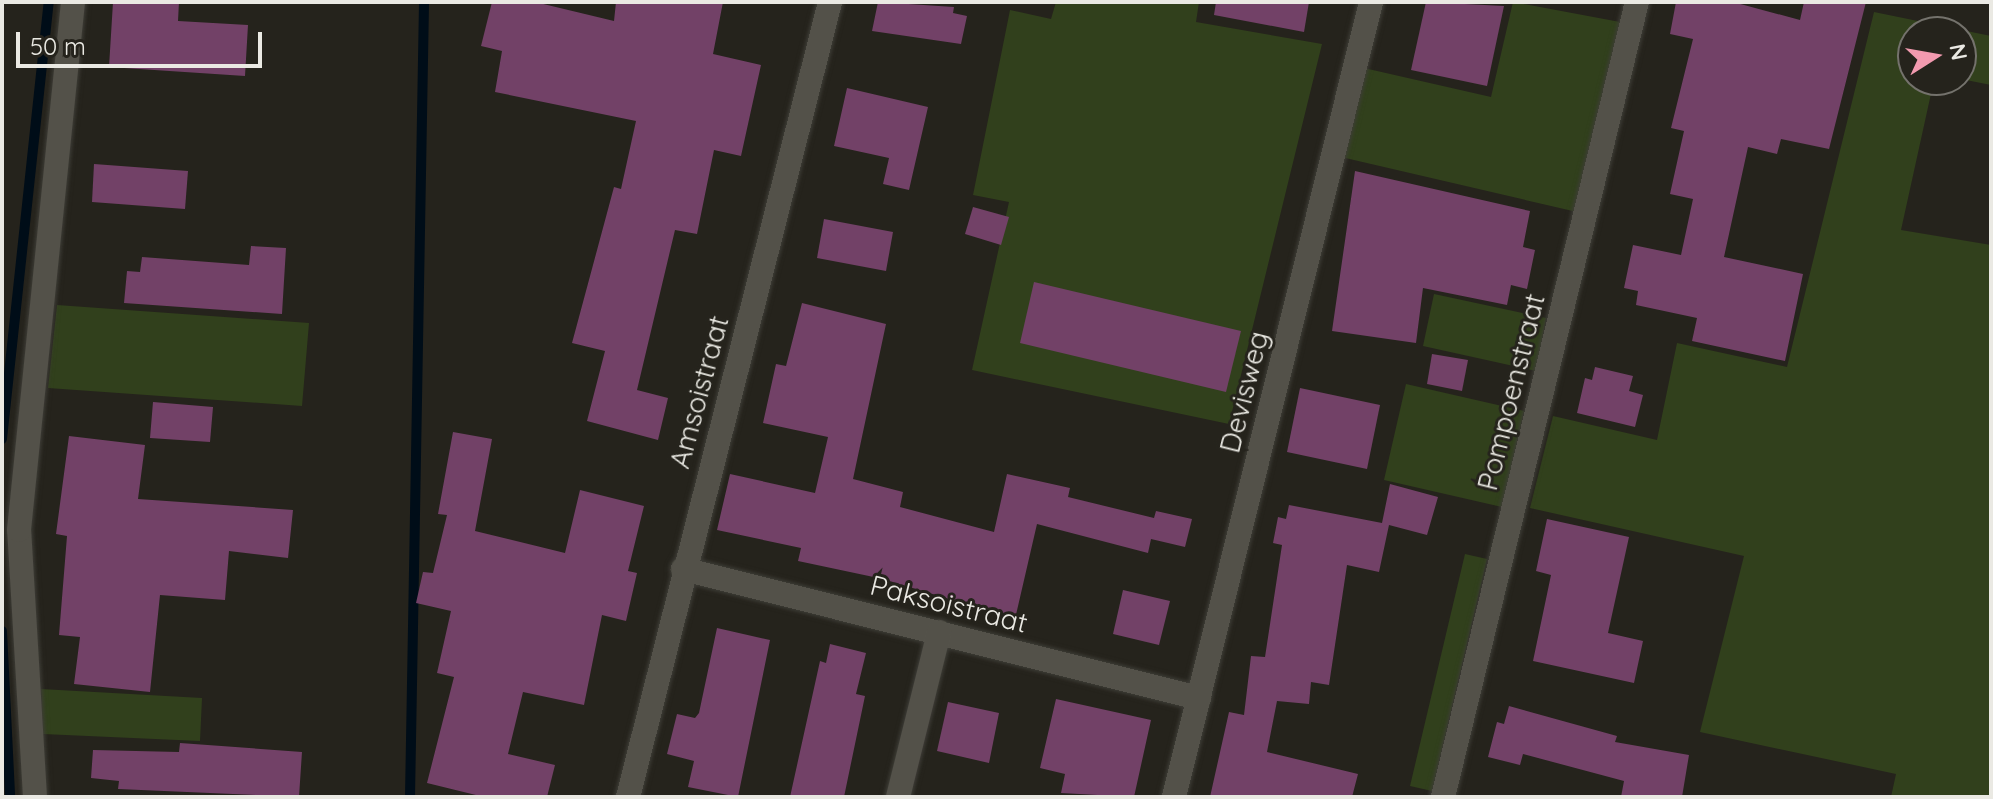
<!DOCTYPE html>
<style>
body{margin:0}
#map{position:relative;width:1993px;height:799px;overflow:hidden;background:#25231c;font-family:Quicksand,sans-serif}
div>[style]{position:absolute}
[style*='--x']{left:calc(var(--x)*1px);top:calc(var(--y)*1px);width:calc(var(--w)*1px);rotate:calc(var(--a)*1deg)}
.green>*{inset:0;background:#31401c}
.stream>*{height:10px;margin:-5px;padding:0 5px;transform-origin:5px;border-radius:5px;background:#000d18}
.building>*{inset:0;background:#724167}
.roads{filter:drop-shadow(0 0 2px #3e3d37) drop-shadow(0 0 2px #3e3d37)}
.minor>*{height:24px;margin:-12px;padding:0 12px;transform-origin:12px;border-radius:12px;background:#535149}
span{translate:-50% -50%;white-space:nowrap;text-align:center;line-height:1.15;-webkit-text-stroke:6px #25231c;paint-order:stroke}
.street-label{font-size:28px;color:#eae9e3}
.frame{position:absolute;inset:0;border:4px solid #eae9e3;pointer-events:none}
.north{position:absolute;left:1897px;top:16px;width:80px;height:80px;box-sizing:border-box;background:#25231c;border:2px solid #74726c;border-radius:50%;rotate:79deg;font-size:22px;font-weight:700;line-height:32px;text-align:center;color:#eae9e3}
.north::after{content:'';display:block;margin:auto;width:28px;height:36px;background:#f29aaf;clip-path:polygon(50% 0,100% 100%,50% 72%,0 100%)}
.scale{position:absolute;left:16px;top:32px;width:246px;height:36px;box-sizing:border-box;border:4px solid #eae9e3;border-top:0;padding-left:10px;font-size:24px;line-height:28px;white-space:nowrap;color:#eae9e3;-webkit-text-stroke:6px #25231c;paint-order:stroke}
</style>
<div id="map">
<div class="green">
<div style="clip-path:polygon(1056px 2px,1199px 2px,1196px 22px,1322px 44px,1229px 424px,972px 370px,1009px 202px,973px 195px,1010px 10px,1051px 19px)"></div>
<div style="clip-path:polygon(1513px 2px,1620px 22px,1577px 212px,1341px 157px,1364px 68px,1491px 97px)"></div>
<div style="clip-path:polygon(1874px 12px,1991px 36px,1991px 85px,1961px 79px,1961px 32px,1913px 32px,1913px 80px,1934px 80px,1901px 230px,1991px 245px,1989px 797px,1891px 797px,1896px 774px,1700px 732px,1744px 556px,1530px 508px,1553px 416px,1657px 440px,1677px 343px,1787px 367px)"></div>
<div style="clip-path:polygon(1434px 294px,1546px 318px,1536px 371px,1423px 346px)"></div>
<div style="clip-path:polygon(57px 305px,309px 323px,302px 406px,48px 388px)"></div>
<div style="clip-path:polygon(1406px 384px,1524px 411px,1502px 507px,1384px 480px)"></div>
<div style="clip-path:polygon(1465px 554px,1487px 559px,1432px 791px,1410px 786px)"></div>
<div style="clip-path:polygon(41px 689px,202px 698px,200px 741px,43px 734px)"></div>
</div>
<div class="stream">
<div style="--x:2;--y:439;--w:440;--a:-83.9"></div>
<div style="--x:2;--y:631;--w:166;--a:87.2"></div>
<div style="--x:410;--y:797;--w:795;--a:-88.99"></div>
</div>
<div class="building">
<div style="clip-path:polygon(113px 2px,179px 2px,178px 21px,248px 25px,245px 76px,109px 67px)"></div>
<div style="clip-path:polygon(492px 2px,535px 2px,614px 21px,616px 2px,723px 2px,713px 54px,761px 65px,741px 156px,714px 150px,697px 234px,675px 230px,637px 390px,668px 398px,658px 440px,587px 421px,605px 351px,572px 343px,614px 187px,621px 189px,636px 121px,495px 92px,502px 51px,481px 46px)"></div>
<div style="clip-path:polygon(878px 2px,954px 7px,953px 13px,967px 16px,961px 44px,872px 31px)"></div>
<div style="clip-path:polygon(1216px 2px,1309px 2px,1304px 32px,1214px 15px)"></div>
<div style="clip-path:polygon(1426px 2px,1504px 6px,1487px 86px,1411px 70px)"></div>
<div style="clip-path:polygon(1676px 2px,1733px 2px,1800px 20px,1804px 2px,1866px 2px,1829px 149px,1781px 139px,1777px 154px,1748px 147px,1724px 257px,1803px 274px,1785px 361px,1692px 341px,1697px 318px,1636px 305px,1638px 291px,1624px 288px,1633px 245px,1681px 255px,1693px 199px,1670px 194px,1684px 131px,1671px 128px,1693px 39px,1670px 34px)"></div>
<div style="clip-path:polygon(847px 88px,928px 107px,909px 190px,883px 184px,889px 158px,834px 146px)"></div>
<div style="clip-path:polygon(94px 164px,188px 171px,185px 209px,92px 202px)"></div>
<div style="clip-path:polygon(1355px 171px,1530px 211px,1523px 247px,1535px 250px,1527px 289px,1511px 285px,1507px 305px,1423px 288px,1416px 343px,1332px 331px)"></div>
<div style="clip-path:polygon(973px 207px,1009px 217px,1001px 245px,965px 234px)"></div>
<div style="clip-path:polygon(824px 219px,893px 232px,886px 271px,817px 258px)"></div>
<div style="clip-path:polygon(251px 246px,286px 248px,282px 314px,124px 303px,127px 271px,140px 272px,142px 257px,249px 265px)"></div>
<div style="clip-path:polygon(1034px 282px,1241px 331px,1226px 392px,1020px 343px)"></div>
<div style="clip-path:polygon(802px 303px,886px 324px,853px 479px,903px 492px,900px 507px,994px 532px,1007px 474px,1070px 488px,1068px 497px,1154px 518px,1156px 511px,1192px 519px,1185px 547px,1151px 539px,1148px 553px,1037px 524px,1015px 619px,883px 579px,798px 561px,801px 548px,717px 530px,730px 474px,815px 493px,828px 437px,763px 423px,776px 364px,786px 366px)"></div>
<div style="clip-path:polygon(1432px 354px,1468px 360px,1462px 391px,1427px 384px)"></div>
<div style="clip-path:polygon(1595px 367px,1633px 376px,1629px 391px,1643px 395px,1635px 427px,1577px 413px,1585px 378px,1592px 380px)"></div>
<div style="clip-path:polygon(1300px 388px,1380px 405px,1367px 469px,1287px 452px)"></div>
<div style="clip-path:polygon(153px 402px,213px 407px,210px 442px,150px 438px)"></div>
<div style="clip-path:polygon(453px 432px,492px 439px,475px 531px,565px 553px,580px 490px,644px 506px,628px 571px,637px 573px,626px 621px,602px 615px,584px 705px,523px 692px,508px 754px,555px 765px,547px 797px,484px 797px,427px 783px,454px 677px,437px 673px,451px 611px,416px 603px,423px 572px,433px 573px,447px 515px,438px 514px)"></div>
<div style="clip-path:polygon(69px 436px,145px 445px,138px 499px,293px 510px,288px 558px,229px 551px,225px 600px,160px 595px,150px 692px,74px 684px,80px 637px,59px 635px,67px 536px,56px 534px)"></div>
<div style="clip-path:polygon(1390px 484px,1438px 497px,1427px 535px,1389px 525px,1379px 572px,1347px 565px,1329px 685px,1311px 682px,1309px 704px,1277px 701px,1267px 752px,1358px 774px,1352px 797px,1210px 797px,1229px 712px,1244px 715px,1251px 656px,1265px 657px,1282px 545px,1273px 543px,1278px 517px,1286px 519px,1289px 505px,1382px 523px)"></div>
<div style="clip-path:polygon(1547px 519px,1629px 537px,1608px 633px,1643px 641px,1634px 683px,1533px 661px,1551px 575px,1536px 571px)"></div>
<div style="clip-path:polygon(1123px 590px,1170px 601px,1159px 645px,1113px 634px)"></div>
<div style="clip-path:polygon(717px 628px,770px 640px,738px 797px,688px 787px,694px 761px,667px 754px,677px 714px,695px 718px,699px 713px)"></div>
<div style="clip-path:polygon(830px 644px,866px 653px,856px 694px,865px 696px,844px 797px,790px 797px,820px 661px,826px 663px)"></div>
<div style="clip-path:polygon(1056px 699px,1151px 720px,1134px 797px,1061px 793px,1065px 774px,1040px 768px)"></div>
<div style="clip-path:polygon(948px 702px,999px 713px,989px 763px,937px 751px)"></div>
<div style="clip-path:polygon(1509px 706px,1617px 736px,1615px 742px,1689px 755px,1682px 797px,1621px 797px,1624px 781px,1523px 754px,1520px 765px,1488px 757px,1497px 722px,1504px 724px)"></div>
<div style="clip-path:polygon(180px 743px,302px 752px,299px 797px,118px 789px,119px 781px,91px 778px,93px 750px,179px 752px)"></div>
</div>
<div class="roads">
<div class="minor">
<div style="--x:683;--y:569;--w:532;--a:14.04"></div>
<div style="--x:35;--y:797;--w:267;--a:-93.4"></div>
<div style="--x:19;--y:530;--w:531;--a:-84.16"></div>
<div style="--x:628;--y:797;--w:820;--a:-75.74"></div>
<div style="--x:898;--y:797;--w:170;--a:-76"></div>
<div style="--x:1174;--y:797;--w:819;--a:-76.08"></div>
<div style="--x:1443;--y:797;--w:818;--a:-76.29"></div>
</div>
</div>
<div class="street-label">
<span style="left:699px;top:392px;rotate:-75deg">Amsoistraat</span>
<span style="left:1244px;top:392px;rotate:-76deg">Devisweg</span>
<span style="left:1511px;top:392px;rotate:-76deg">Pompoenstraat</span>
<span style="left:949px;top:604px;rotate:14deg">Paksoistraat</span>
</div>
<div class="frame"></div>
<div class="north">N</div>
<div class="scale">50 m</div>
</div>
